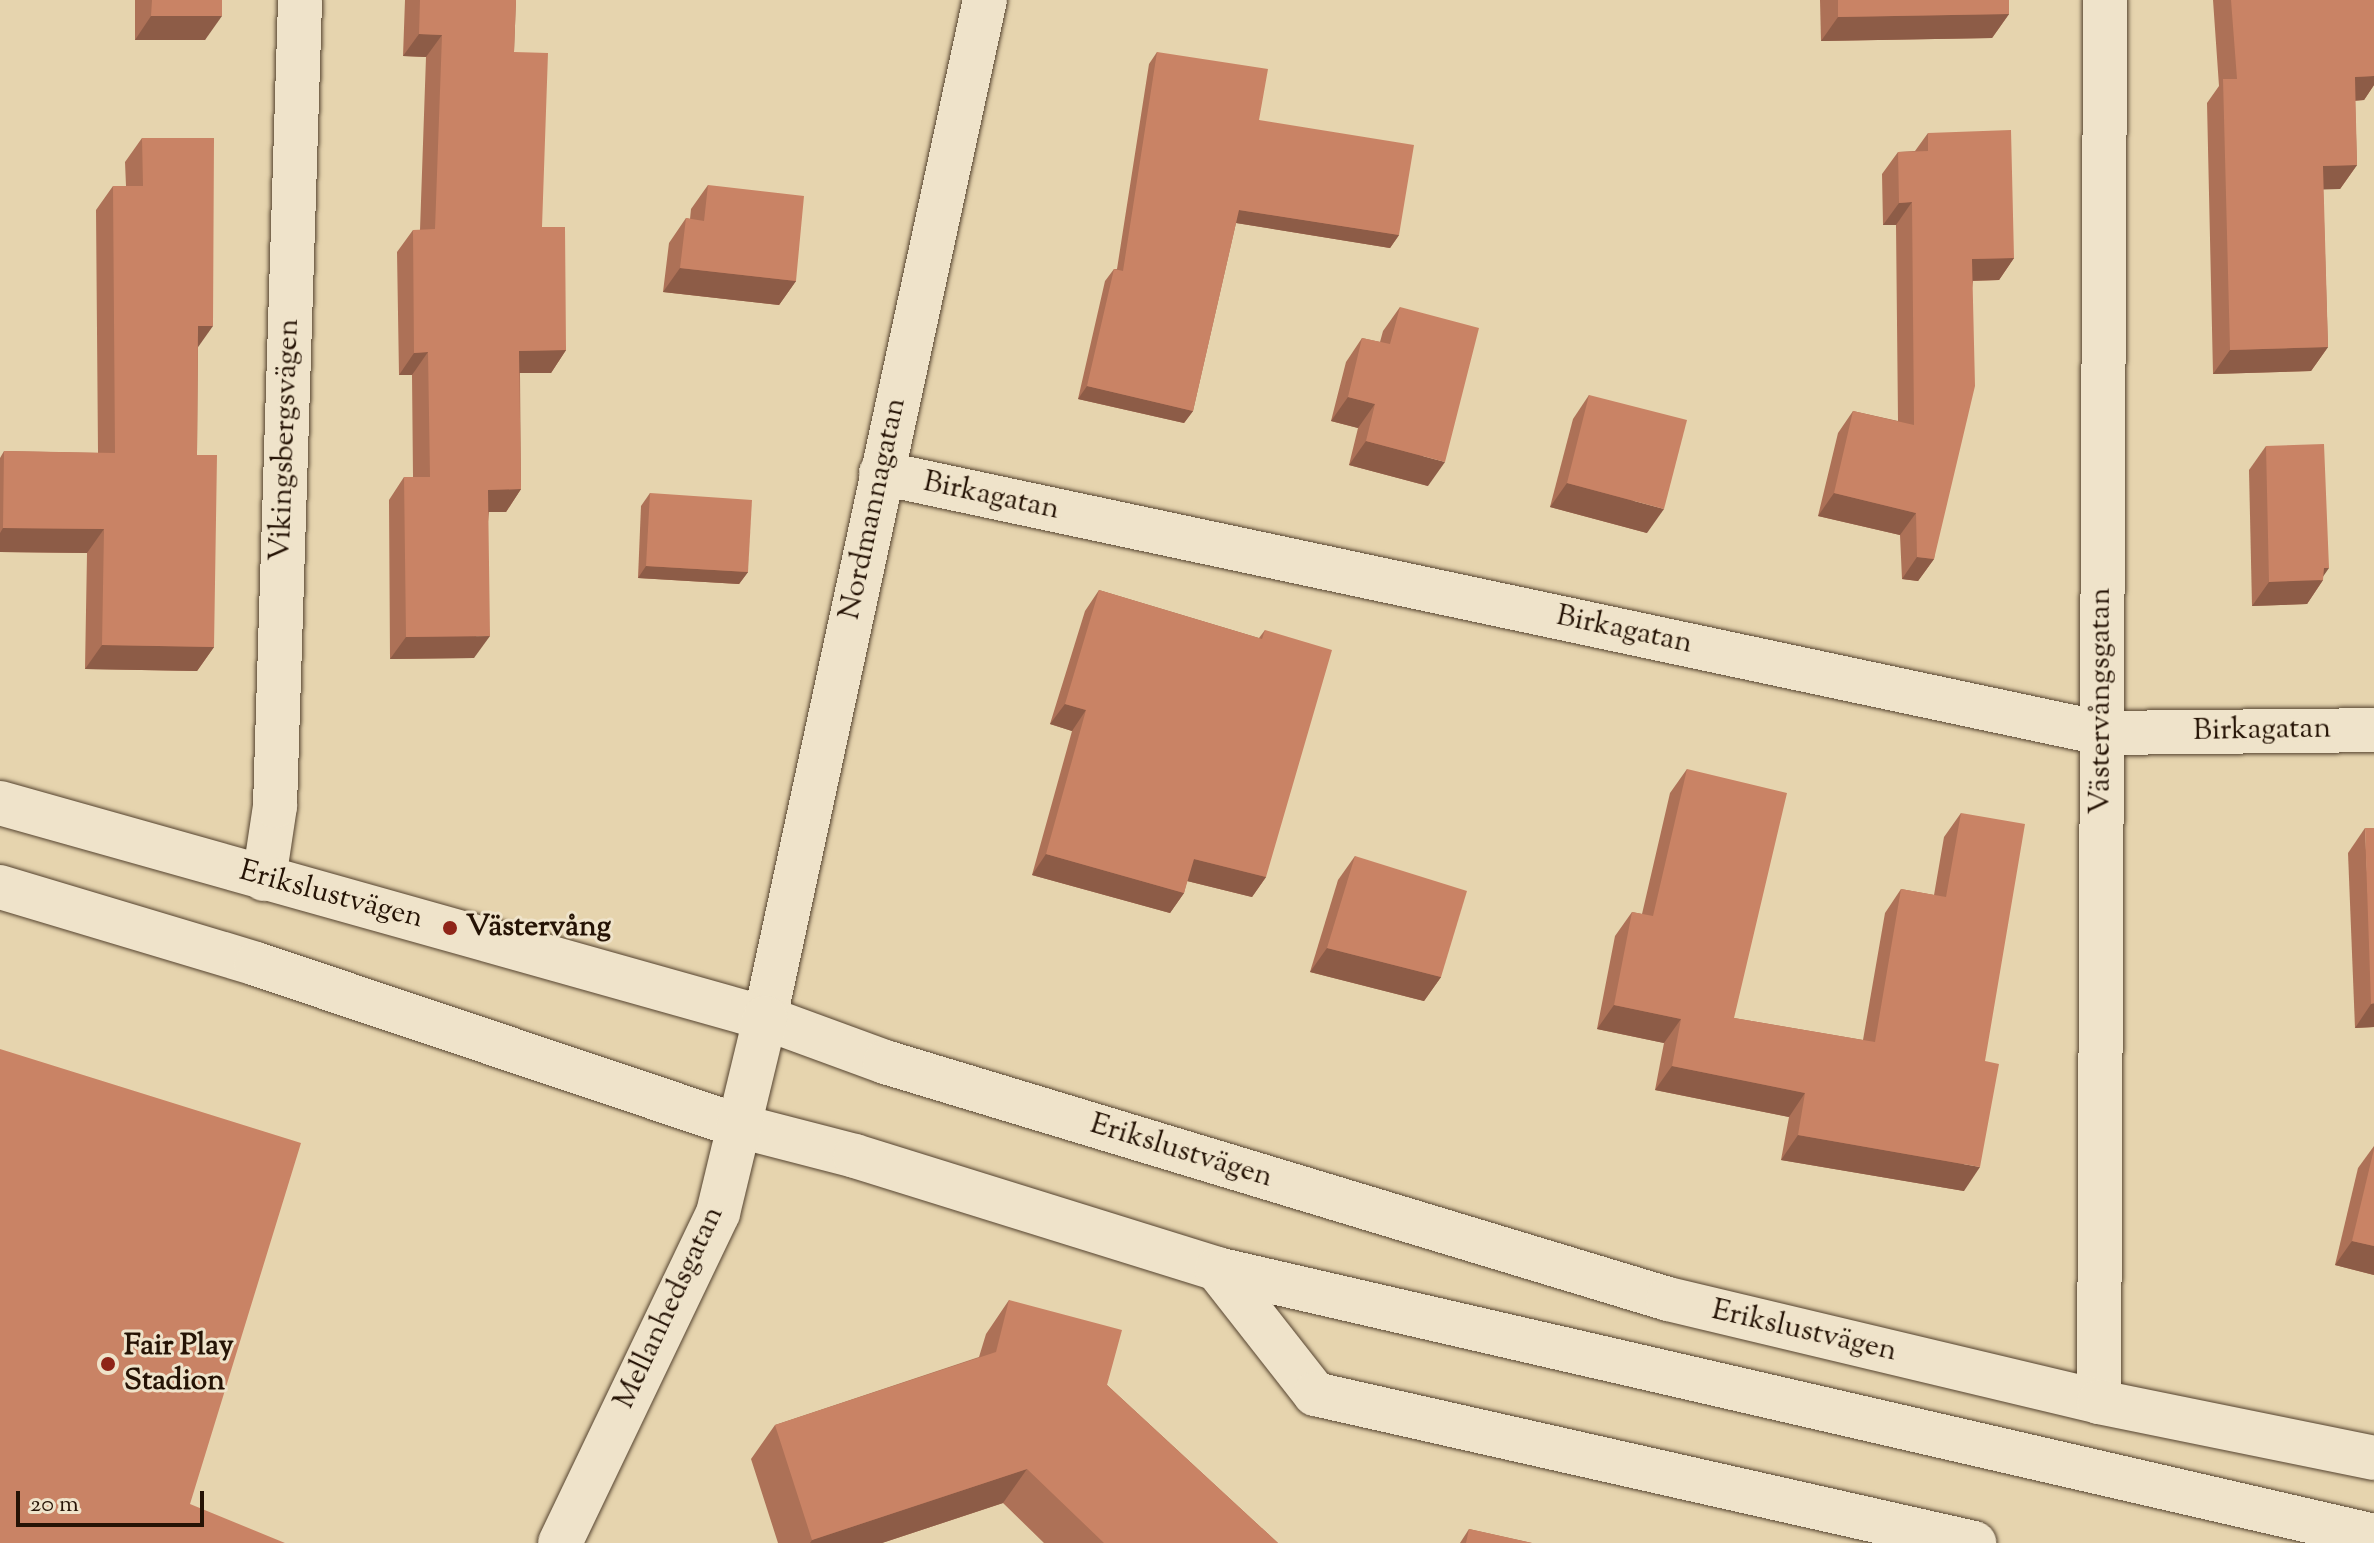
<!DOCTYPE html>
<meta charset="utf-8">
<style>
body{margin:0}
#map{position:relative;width:2374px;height:1543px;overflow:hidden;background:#e6d4ae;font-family:"Sorts Mill Goudy",serif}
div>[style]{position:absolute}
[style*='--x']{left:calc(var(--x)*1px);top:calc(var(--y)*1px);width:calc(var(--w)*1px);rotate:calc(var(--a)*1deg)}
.roads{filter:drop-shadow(0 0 2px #55432f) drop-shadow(0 0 2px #55432f)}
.street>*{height:44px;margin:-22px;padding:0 22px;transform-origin:22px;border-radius:22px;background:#efe3ca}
.secondary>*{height:44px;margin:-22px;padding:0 22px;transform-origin:22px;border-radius:22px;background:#efe3ca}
.wall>*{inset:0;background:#ad7157}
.shaded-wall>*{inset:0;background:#8d5c47}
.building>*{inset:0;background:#c98365}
.dots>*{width:22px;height:22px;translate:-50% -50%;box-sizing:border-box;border:4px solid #efe3ca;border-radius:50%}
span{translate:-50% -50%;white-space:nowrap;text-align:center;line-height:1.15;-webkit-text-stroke:6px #efe3ca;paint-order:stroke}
.street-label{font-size:30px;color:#251305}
.poi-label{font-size:30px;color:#251305;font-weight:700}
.left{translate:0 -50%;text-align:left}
.scale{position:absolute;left:16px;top:1491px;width:188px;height:36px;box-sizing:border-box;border:4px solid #251305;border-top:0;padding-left:10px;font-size:24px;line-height:28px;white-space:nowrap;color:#251305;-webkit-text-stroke:6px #efe3ca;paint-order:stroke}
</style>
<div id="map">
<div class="roads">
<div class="street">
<div style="--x:881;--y:473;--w:1247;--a:12.03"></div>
<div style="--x:2101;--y:733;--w:273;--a:-0.6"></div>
<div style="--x:264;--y:879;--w:74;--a:-81.4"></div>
<div style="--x:275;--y:806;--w:806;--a:-88.22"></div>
<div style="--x:765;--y:1018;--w:1042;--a:-77.81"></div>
<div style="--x:1217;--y:1269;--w:159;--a:51.9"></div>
<div style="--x:1315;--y:1394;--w:676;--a:12.74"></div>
<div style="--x:2099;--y:1402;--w:1402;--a:-89.75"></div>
</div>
<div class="secondary">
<div style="--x:0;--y:803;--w:795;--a:15.7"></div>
<div style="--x:765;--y:1018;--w:128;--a:20.1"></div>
<div style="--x:885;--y:1062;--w:818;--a:16.84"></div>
<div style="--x:1668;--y:1299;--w:443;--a:13.4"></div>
<div style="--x:2099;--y:1402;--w:281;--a:11.5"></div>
<div style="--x:0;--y:887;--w:267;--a:16.7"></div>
<div style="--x:256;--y:964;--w:509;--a:18.54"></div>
<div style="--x:739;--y:1126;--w:120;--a:14.5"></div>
<div style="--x:855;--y:1156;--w:379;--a:17.3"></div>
<div style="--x:1217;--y:1269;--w:1187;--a:12.99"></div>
<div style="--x:560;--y:1543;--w:366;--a:-64.4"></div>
<div style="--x:718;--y:1213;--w:201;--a:-76.4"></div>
</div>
</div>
<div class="wall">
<div style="clip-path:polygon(135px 0,222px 0,205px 40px,135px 40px)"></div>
<div style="clip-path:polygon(405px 0,516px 0,514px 52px,542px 227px,566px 350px,551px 373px,520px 373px,521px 489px,506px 512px,489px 512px,474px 658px,390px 659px,389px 500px,404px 477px,413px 477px,412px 375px,399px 375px,397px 252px,413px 230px,420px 230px,426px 57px,403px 56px)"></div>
<div style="clip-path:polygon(1820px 0,2009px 0,2009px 14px,1992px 38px,1821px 41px)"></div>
<div style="clip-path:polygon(2213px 0,2374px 0,2374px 85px,2364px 100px,2355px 101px,2357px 165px,2340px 189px,2323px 189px,2328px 347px,2311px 371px,2213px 374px,2207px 103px,2219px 86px)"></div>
<div style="clip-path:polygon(1157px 52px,1259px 120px,1399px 235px,1390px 248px,1236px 223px,1193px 411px,1184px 423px,1078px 399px,1105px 281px,1114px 269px,1117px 269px,1149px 64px)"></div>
<div style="clip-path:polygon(1928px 133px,2014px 258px,1999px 280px,1973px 281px,1934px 559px,1918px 581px,1902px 579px,1900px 535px,1818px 516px,1838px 433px,1853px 411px,1898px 421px,1896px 225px,1883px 225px,1882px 174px,1898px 152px,1915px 151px)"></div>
<div style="clip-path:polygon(142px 138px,198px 347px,197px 455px,214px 647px,197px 671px,85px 669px,87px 553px,0 552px,0 458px,4px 451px,98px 453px,96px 210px,113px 186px,126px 186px,125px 162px)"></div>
<div style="clip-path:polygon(708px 185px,796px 281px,779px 305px,663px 292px,669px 243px,686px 218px,690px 219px,691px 209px)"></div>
<div style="clip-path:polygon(1400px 307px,1428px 486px,1349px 465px,1358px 428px,1331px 421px,1346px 362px,1362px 338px,1380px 342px,1383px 331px)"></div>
<div style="clip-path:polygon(1589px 395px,1647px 533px,1550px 507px,1573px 419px)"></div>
<div style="clip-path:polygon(2266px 446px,2323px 575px,2323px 580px,2307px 604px,2252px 606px,2249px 470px)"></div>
<div style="clip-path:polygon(650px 493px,748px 572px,739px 584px,638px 578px,641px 506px)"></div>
<div style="clip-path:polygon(1099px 590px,1259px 638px,1265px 630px,1266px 877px,1252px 897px,1187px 881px,1184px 893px,1170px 913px,1032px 875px,1072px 731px,1050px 724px,1085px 611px)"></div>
<div style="clip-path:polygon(1687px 769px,1734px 1018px,1863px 1040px,1885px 913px,1901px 889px,1934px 895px,1944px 837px,1961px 813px,1964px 1191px,1781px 1160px,1789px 1117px,1655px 1090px,1664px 1043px,1597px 1029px,1615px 936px,1632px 912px,1642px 914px,1670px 793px)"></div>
<div style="clip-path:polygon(2365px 828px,2374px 1027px,2355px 1028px,2348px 853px)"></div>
<div style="clip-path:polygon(1355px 856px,1441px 977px,1424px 1001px,1310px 972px,1338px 880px)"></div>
<div style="clip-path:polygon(2374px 1146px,2374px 1275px,2335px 1265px,2358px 1168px)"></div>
<div style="clip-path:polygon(1009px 1300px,1107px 1385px,1278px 1543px,1044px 1543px,1003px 1503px,882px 1543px,778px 1543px,751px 1459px,775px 1425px,979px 1357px,986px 1334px)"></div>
<div style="clip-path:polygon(1469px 1529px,1532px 1543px,1460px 1543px)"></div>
</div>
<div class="shaded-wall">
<div style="clip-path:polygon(2009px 14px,1992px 38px,1821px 41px,1838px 17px)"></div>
<div style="clip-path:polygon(151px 16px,222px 16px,205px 40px,135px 40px)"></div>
<div style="clip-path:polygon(419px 34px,442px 35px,426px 57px,403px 56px)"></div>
<div style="clip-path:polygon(2374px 76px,2374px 85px,2364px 100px,2338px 101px,2355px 77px)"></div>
<div style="clip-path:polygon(2357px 165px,2340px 189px,2306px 190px,2323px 166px)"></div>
<div style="clip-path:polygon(1912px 202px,1896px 225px,1883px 225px,1899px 203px)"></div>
<div style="clip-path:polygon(1239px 210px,1399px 235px,1390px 248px,1230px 222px)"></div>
<div style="clip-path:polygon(2014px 258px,1999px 280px,1957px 281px,1972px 259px)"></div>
<div style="clip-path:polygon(680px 268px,796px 281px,779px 305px,663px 292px)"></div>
<div style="clip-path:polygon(198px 326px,213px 326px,196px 350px)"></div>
<div style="clip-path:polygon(2328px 347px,2311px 371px,2213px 374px,2230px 350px)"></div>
<div style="clip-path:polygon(566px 350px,551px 373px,504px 373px,519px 351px)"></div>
<div style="clip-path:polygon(428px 352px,412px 375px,399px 375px,414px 353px)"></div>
<div style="clip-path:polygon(1087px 386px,1193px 411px,1184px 423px,1078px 399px)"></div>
<div style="clip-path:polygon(1348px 397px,1375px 404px,1358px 428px,1331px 421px)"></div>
<div style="clip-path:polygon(1366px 441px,1445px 462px,1428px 486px,1349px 465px)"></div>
<div style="clip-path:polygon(1567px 483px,1664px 509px,1647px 533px,1550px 507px)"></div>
<div style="clip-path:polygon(521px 489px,506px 512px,472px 512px,488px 490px)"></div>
<div style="clip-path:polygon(1834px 493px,1916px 513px,1900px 535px,1818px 516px)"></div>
<div style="clip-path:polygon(3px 528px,104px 529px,87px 553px,0 552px,0 533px)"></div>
<div style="clip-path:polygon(1917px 557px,1934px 559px,1918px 581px,1902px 579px)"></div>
<div style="clip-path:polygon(646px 566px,748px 572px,739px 584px,638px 578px)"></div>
<div style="clip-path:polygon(2324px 568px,2329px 568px,2320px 581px,2323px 580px,2307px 604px,2252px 606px,2269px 582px)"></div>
<div style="clip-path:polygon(490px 636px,474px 658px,390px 659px,406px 637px)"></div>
<div style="clip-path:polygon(102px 645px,214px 647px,197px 671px,85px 669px)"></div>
<div style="clip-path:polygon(1065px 704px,1086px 710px,1072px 731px,1050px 724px)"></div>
<div style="clip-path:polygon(1046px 854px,1184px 893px,1170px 913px,1032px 875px)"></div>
<div style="clip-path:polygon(1194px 859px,1266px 877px,1252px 897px,1179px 879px)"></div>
<div style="clip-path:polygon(1327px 948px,1441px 977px,1424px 1001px,1310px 972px)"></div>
<div style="clip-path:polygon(2374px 1003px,2374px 1027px,2355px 1028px,2371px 1004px)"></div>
<div style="clip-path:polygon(1614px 1005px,1681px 1019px,1664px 1043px,1597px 1029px)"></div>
<div style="clip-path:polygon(1672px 1066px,1805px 1093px,1789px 1117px,1655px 1090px)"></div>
<div style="clip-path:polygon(1798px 1135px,1980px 1167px,1964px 1191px,1781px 1160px)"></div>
<div style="clip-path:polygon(2352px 1241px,2374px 1246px,2374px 1275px,2335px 1265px)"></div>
<div style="clip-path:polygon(1027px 1469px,1003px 1503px,882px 1543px,810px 1543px,812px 1540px)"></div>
</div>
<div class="building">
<div style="clip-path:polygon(152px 0,222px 0,222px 16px,151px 16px)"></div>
<div style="clip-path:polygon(420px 0,516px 0,514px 52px,548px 53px,542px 227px,565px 227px,566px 350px,519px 351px,521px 489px,488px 490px,490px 636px,406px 637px,404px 477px,430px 477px,428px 352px,414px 353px,413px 230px,435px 229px,442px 35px,419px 34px)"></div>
<div style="clip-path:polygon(1838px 0,2009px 0,2009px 14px,1838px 17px)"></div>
<div style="clip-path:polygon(2231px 0,2374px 0,2374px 76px,2355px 77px,2357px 165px,2323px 166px,2328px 347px,2230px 350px,2223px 79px,2237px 79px)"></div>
<div style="clip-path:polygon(1157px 52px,1268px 69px,1259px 120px,1414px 145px,1399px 235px,1239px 210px,1193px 411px,1087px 386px,1114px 269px,1123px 271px)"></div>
<div style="clip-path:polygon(2011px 130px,2014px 258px,1972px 259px,1975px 386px,1934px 559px,1917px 557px,1916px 513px,1834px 493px,1853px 411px,1914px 425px,1912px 202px,1899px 203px,1898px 152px,1928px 151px,1928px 133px)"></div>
<div style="clip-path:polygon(142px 138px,214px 138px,213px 326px,198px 326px,197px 455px,217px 455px,214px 647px,102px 645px,104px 529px,3px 528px,4px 451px,115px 453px,113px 186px,143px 186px)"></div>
<div style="clip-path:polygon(708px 185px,804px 196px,796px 281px,680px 268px,686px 218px,704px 221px)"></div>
<div style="clip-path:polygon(1400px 307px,1479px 328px,1445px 462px,1366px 441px,1375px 404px,1348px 397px,1362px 338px,1390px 344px)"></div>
<div style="clip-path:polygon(1589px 395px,1687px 420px,1664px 509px,1567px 483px)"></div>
<div style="clip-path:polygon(2324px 444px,2329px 568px,2324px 568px,2323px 580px,2269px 582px,2266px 446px)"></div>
<div style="clip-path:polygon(650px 493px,752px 500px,748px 572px,646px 566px)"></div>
<div style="clip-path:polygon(1099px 590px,1262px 639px,1265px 630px,1332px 650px,1266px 877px,1194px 859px,1184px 893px,1046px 854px,1086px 710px,1065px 704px)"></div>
<div style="clip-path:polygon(1687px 769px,1787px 793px,1734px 1018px,1875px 1042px,1901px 889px,1946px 897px,1961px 813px,2025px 824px,1985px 1061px,1999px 1064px,1980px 1167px,1798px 1135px,1805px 1093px,1672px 1066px,1681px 1019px,1614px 1005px,1632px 912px,1653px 916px)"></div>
<div style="clip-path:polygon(2365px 828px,2374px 828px,2374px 1003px,2371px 1004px)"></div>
<div style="clip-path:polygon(1355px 856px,1467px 891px,1441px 977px,1327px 948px)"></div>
<div style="clip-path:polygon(0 1049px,301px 1143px,190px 1504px,285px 1543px,0 1543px)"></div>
<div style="clip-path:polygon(2374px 1149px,2374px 1246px,2352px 1241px)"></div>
<div style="clip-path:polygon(1009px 1300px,1122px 1330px,1107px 1385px,1278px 1543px,1104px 1543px,1027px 1469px,812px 1540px,775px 1425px,996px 1352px)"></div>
<div style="clip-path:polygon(1469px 1529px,1532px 1543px,1466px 1543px)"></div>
</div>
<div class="dots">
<div style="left:450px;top:928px;background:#8f2418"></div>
<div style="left:108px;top:1364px;background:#8f2418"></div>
</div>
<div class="street-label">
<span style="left:286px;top:440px;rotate:-88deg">Vikingsbergsvägen</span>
<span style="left:991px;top:497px;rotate:12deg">Birkagatan</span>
<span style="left:874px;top:509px;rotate:-78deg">Nordmannagatan</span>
<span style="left:1624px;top:631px;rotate:12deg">Birkagatan</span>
<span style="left:2102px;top:701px;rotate:-90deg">Västervångsgatan</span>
<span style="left:2262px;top:731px;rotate:-1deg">Birkagatan</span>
<span style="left:331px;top:896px;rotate:15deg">Erikslustvägen</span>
<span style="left:1181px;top:1152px;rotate:17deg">Erikslustvägen</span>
<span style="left:670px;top:1308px;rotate:-65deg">Mellanhedsgatan</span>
<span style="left:1804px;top:1332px;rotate:13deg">Erikslustvägen</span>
</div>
<div class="poi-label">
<span class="left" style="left:466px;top:928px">Västervång</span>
<span class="left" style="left:124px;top:1364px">Fair Play<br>Stadion</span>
</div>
<div class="scale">20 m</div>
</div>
